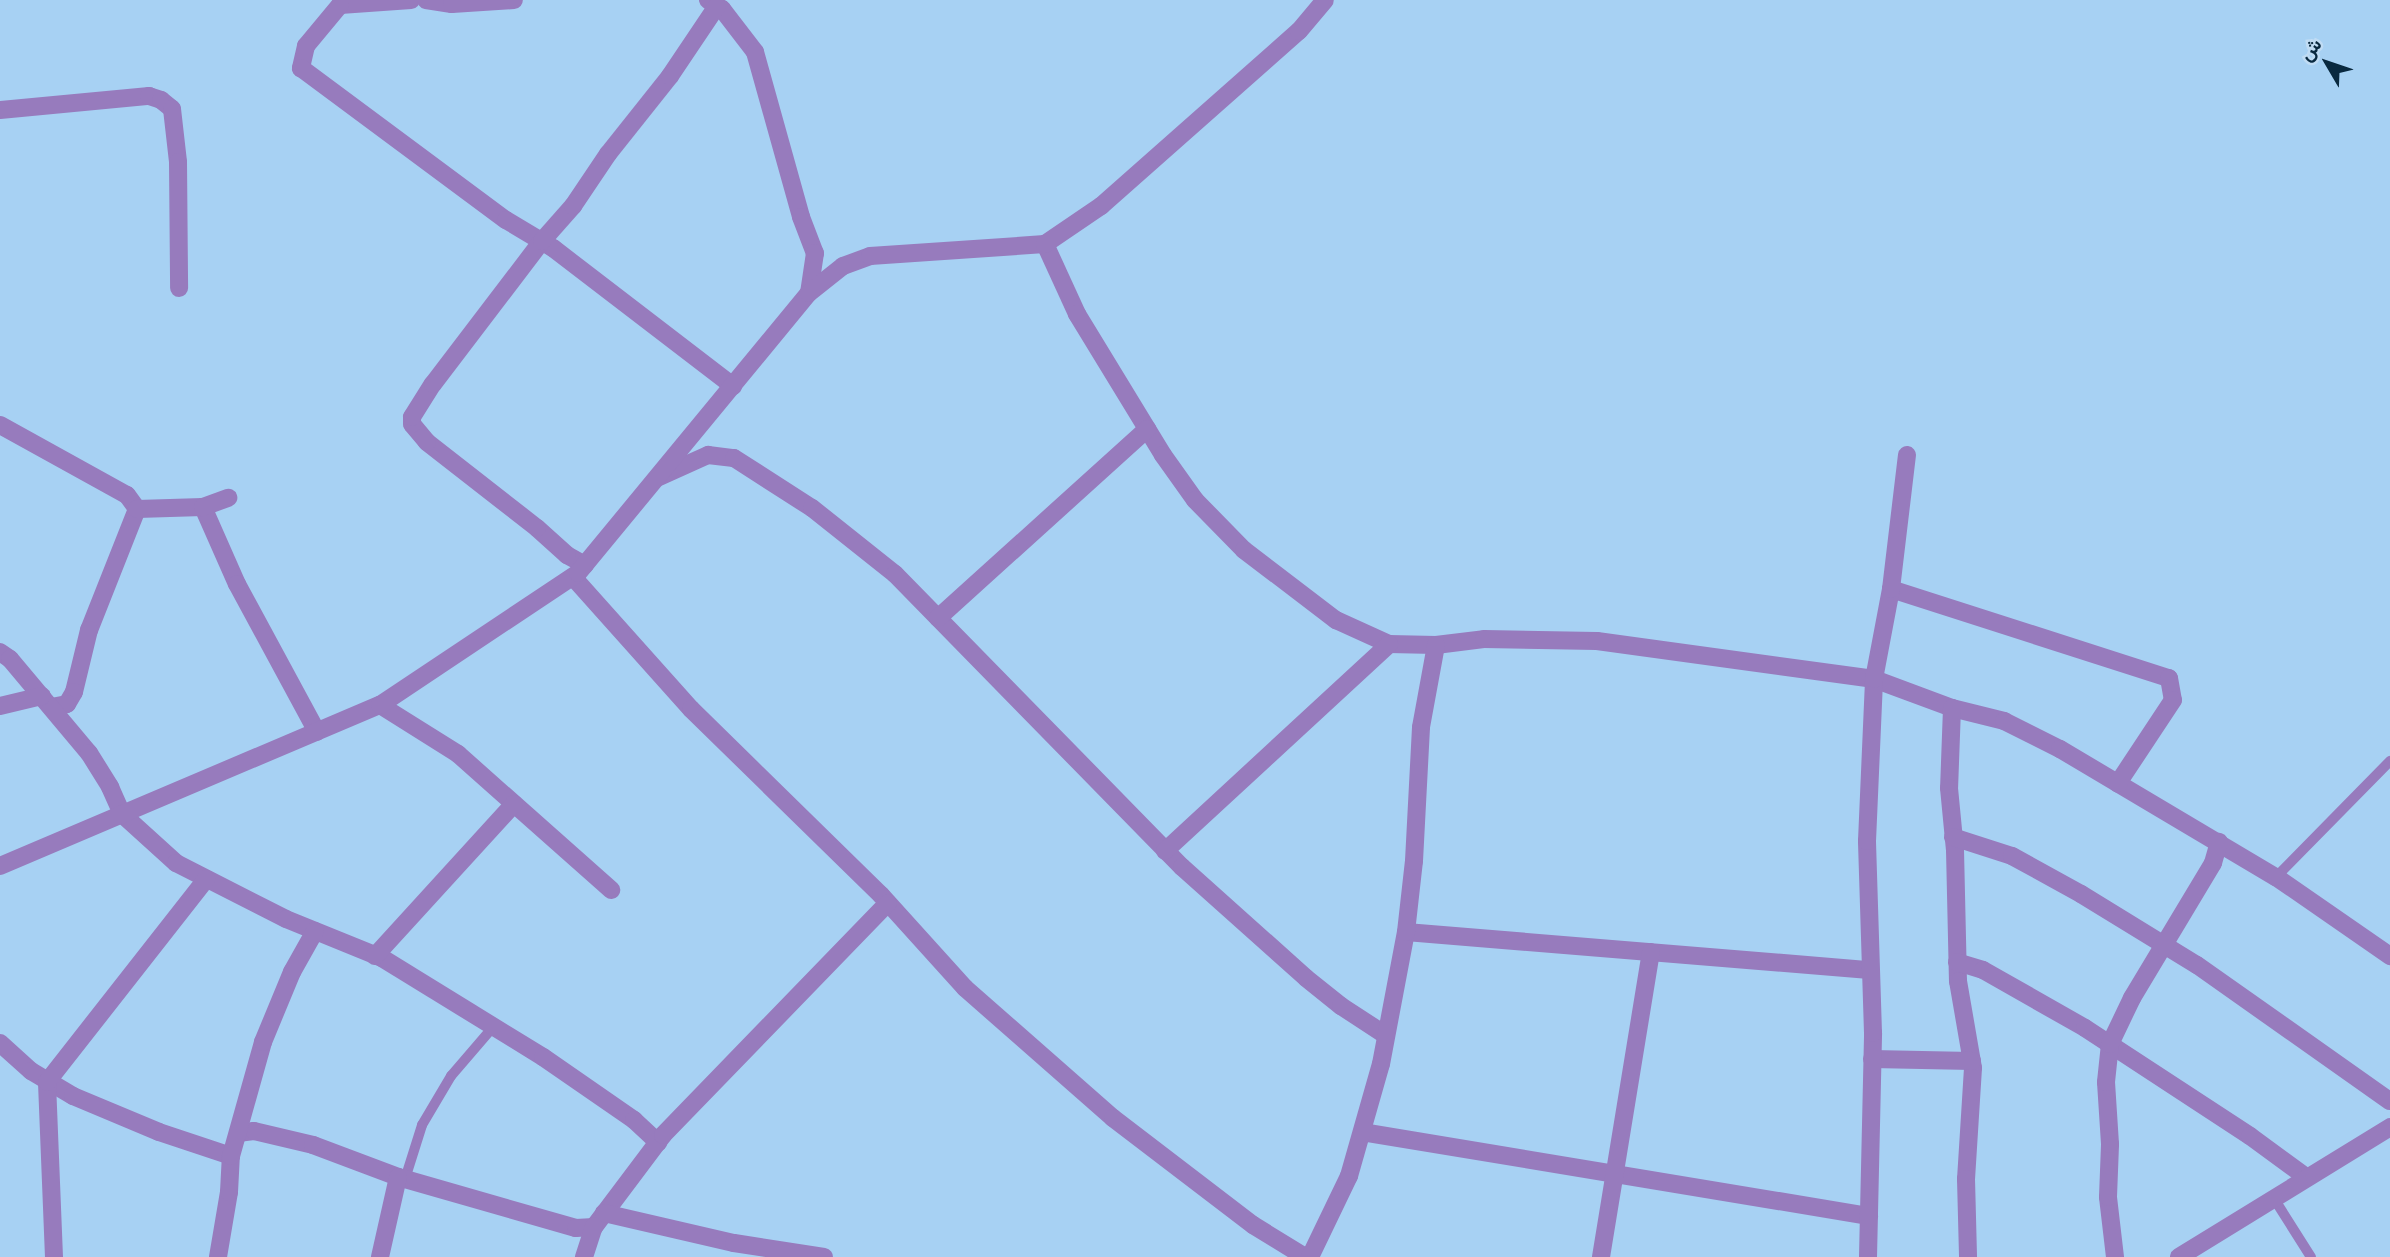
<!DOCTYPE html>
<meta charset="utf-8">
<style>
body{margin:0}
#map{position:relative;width:2390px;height:1257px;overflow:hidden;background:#a7d1f3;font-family:Helvetica,Vazirmatn,sans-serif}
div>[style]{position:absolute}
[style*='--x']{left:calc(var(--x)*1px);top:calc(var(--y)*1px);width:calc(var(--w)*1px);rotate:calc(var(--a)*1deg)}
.lane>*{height:10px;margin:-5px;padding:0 5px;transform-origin:5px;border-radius:5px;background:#977bbd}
.street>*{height:18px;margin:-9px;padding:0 9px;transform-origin:9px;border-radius:9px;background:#977bbd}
span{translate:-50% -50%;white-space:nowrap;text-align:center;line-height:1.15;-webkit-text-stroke:5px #c0dcf4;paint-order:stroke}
.north{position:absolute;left:2292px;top:28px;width:70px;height:70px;-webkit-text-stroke:5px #c0dcf4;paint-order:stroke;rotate:309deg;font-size:19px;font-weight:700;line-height:28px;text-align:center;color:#09293f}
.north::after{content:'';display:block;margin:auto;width:24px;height:32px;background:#09293f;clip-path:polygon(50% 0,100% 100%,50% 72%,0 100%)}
</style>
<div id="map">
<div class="lane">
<div style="--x:2276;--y:877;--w:163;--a:-45.5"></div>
<div style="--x:405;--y:1179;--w:57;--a:-72.5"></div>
<div style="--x:422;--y:1125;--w:57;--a:-59.4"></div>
<div style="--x:451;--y:1076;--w:65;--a:-49.4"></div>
<div style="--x:2273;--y:1197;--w:71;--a:57.7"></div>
</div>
<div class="street">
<div style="--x:411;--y:0;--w:71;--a:176"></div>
<div style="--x:340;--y:5;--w:53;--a:129.7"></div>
<div style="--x:306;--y:46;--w:23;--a:103"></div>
<div style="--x:301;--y:68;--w:255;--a:36.6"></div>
<div style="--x:506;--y:220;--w:55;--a:30.8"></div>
<div style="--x:553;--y:248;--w:227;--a:37.5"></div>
<div style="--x:426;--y:0;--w:26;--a:9"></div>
<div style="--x:452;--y:4;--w:62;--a:-3.7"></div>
<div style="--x:708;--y:0;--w:17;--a:33"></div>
<div style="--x:722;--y:9;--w:54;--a:52.5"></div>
<div style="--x:755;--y:52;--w:171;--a:74.4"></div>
<div style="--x:801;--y:217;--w:39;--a:69"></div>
<div style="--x:815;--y:253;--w:40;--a:98.5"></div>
<div style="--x:0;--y:110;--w:150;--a:-5.4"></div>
<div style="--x:149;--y:96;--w:13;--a:18"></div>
<div style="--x:161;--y:100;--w:14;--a:39"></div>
<div style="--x:172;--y:109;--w:53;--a:83.5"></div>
<div style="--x:178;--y:162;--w:126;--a:89.5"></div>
<div style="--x:1045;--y:244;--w:77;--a:65.4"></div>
<div style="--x:1077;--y:314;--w:165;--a:58.6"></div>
<div style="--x:1163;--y:455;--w:55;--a:54.6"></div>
<div style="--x:1195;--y:500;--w:70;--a:45.6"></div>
<div style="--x:1244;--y:550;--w:116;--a:37.3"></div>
<div style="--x:1336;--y:620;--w:58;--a:24.4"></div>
<div style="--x:1389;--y:644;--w:47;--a:1.2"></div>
<div style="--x:1436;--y:645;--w:48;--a:-7.1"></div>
<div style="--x:1484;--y:639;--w:113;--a:1"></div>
<div style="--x:1597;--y:641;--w:280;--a:7.8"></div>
<div style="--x:1874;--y:679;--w:83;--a:20.4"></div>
<div style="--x:1952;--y:708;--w:54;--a:14"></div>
<div style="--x:2004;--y:721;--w:63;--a:26.6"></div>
<div style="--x:2060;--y:749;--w:251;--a:30.7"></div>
<div style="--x:2276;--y:877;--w:139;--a:34.7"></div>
<div style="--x:0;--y:425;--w:145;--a:28.9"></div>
<div style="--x:127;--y:495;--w:17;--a:54"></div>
<div style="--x:137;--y:509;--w:130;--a:111.6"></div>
<div style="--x:89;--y:630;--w:64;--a:103.6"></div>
<div style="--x:74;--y:692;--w:14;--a:120"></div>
<div style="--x:67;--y:704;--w:16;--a:169"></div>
<div style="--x:659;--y:477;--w:54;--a:-24.2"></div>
<div style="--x:708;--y:455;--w:26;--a:7"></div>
<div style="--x:734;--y:458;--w:93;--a:32.7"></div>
<div style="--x:812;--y:508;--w:106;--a:38.5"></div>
<div style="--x:895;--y:574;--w:410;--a:45.6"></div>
<div style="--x:1182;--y:867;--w:166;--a:41.8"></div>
<div style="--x:1306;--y:978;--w:45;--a:38.7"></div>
<div style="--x:1341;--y:1006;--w:51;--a:33.1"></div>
<div style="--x:203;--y:507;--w:84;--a:66.2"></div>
<div style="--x:237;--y:584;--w:168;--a:61.6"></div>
<div style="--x:137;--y:509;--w:66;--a:-1.7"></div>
<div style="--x:203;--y:507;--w:27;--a:-20"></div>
<div style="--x:585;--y:565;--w:21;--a:-151"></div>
<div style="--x:567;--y:555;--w:40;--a:-138"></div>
<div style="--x:537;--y:528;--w:140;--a:-142"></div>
<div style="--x:427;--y:442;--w:23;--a:-130"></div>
<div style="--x:412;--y:424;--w:7;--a:-90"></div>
<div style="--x:412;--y:417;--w:39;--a:-58"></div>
<div style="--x:433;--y:384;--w:180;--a:-52.7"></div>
<div style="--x:542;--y:241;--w:47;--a:-48.5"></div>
<div style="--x:573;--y:206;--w:63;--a:-56.1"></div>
<div style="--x:608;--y:154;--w:100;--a:-51.5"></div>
<div style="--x:670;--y:76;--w:84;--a:-56.1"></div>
<div style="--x:573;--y:577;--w:177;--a:48.2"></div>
<div style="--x:691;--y:709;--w:266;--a:44.4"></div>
<div style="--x:881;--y:895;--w:125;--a:47.9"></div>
<div style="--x:965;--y:988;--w:197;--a:41.3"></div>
<div style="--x:1113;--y:1118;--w:176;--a:37.4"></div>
<div style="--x:1253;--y:1225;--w:61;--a:31.6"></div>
<div style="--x:1891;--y:589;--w:292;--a:17.8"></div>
<div style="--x:2169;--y:678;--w:22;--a:80"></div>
<div style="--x:2173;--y:700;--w:100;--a:123.5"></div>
<div style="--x:938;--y:618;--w:282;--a:-42.1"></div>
<div style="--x:0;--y:652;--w:12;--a:35"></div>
<div style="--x:10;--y:659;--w:123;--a:50"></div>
<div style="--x:89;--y:753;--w:40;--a:58"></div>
<div style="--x:110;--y:787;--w:30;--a:66"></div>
<div style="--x:122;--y:814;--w:73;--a:42.2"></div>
<div style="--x:176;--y:863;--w:123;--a:27"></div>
<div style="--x:286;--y:919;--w:104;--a:22.1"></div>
<div style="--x:382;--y:958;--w:189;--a:31.6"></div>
<div style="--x:543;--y:1057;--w:111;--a:34.7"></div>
<div style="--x:634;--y:1120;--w:33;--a:43"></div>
<div style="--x:380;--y:705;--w:92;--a:32.1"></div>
<div style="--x:458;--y:754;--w:205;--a:41.6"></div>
<div style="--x:0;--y:706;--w:43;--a:-13.4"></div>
<div style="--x:1952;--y:708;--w:80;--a:92.1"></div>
<div style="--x:1949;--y:788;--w:62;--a:84.5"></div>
<div style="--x:1955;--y:850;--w:131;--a:88.7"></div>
<div style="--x:1958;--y:981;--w:88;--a:80.2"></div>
<div style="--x:1973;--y:1068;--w:111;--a:93.6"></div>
<div style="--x:1966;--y:1179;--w:78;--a:88.5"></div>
<div style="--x:1953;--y:837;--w:62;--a:17.9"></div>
<div style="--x:2012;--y:856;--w:79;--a:28.8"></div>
<div style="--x:2081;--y:894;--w:136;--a:31.5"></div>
<div style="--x:2197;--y:965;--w:236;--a:35.2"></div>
<div style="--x:1165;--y:851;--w:305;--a:-42.7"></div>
<div style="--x:0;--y:866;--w:413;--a:-23"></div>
<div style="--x:380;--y:705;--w:238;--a:-33.7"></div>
<div style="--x:578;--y:573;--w:363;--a:-50.5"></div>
<div style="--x:809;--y:293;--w:43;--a:-38.5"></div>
<div style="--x:843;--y:266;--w:29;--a:-20"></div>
<div style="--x:870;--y:256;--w:175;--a:-3.9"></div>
<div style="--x:1045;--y:244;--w:68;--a:-34.2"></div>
<div style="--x:1101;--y:206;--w:264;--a:-41.5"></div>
<div style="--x:1299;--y:31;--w:40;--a:-50"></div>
<div style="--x:1406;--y:932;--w:465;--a:4.7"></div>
<div style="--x:375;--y:956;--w:206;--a:-47.6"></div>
<div style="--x:1957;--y:962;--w:27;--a:17"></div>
<div style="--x:1983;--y:970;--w:117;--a:29.6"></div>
<div style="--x:2085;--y:1028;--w:197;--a:33.2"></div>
<div style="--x:2250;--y:1136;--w:69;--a:36.2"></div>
<div style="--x:0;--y:1043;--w:42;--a:42.1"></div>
<div style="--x:31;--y:1071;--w:49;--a:30.8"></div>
<div style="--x:73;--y:1096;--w:93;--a:22.7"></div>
<div style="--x:159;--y:1132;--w:76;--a:18.4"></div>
<div style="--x:1872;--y:1059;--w:100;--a:1.1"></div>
<div style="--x:1362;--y:1132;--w:514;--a:9.41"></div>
<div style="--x:238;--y:1133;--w:16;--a:-7"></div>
<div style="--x:254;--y:1131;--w:61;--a:13.3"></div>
<div style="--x:313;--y:1145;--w:91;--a:20.6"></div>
<div style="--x:398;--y:1177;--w:185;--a:16"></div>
<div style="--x:576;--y:1228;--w:18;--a:-3"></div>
<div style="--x:594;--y:1227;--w:115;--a:-53.1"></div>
<div style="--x:663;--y:1135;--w:323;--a:-45.9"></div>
<div style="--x:604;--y:1213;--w:133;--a:13"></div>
<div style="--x:734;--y:1243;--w:91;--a:8.8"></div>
<div style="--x:54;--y:1257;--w:175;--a:-92.3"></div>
<div style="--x:47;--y:1082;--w:258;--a:-51.9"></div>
<div style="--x:218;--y:1257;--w:66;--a:-80.4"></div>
<div style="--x:229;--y:1192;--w:36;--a:-87"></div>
<div style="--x:231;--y:1156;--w:118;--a:-74.3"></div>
<div style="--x:263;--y:1042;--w:76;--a:-67.5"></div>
<div style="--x:292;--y:972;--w:47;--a:-60.7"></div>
<div style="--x:380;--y:1257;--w:82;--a:-77.3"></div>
<div style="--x:584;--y:1257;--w:32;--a:-72"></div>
<div style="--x:1310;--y:1257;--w:90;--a:-64.3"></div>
<div style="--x:1349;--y:1176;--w:116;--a:-74.1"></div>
<div style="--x:1381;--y:1064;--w:134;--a:-79.3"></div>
<div style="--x:1406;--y:932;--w:71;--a:-83.6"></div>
<div style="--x:1414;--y:861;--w:134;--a:-87"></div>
<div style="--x:1421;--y:727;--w:83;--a:-79.6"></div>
<div style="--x:1601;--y:1257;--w:309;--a:-80.7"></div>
<div style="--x:1868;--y:1257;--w:224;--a:-88.7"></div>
<div style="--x:1873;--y:1033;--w:192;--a:-91.8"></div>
<div style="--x:1867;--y:841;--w:162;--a:-87.5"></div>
<div style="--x:1874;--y:679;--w:92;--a:-79.3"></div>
<div style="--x:1891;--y:589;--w:135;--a:-83.2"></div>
<div style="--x:2115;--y:1257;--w:60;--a:-96.7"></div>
<div style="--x:2108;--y:1197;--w:53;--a:-87.8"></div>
<div style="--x:2110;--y:1144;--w:62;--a:-93.7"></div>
<div style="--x:2106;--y:1082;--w:38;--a:-84"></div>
<div style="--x:2110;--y:1044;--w:51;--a:-64.4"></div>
<div style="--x:2132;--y:998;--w:157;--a:-59"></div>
<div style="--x:2213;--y:863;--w:22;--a:-74"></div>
<div style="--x:2179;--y:1257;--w:248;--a:-31.6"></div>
</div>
<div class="north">ش</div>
</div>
